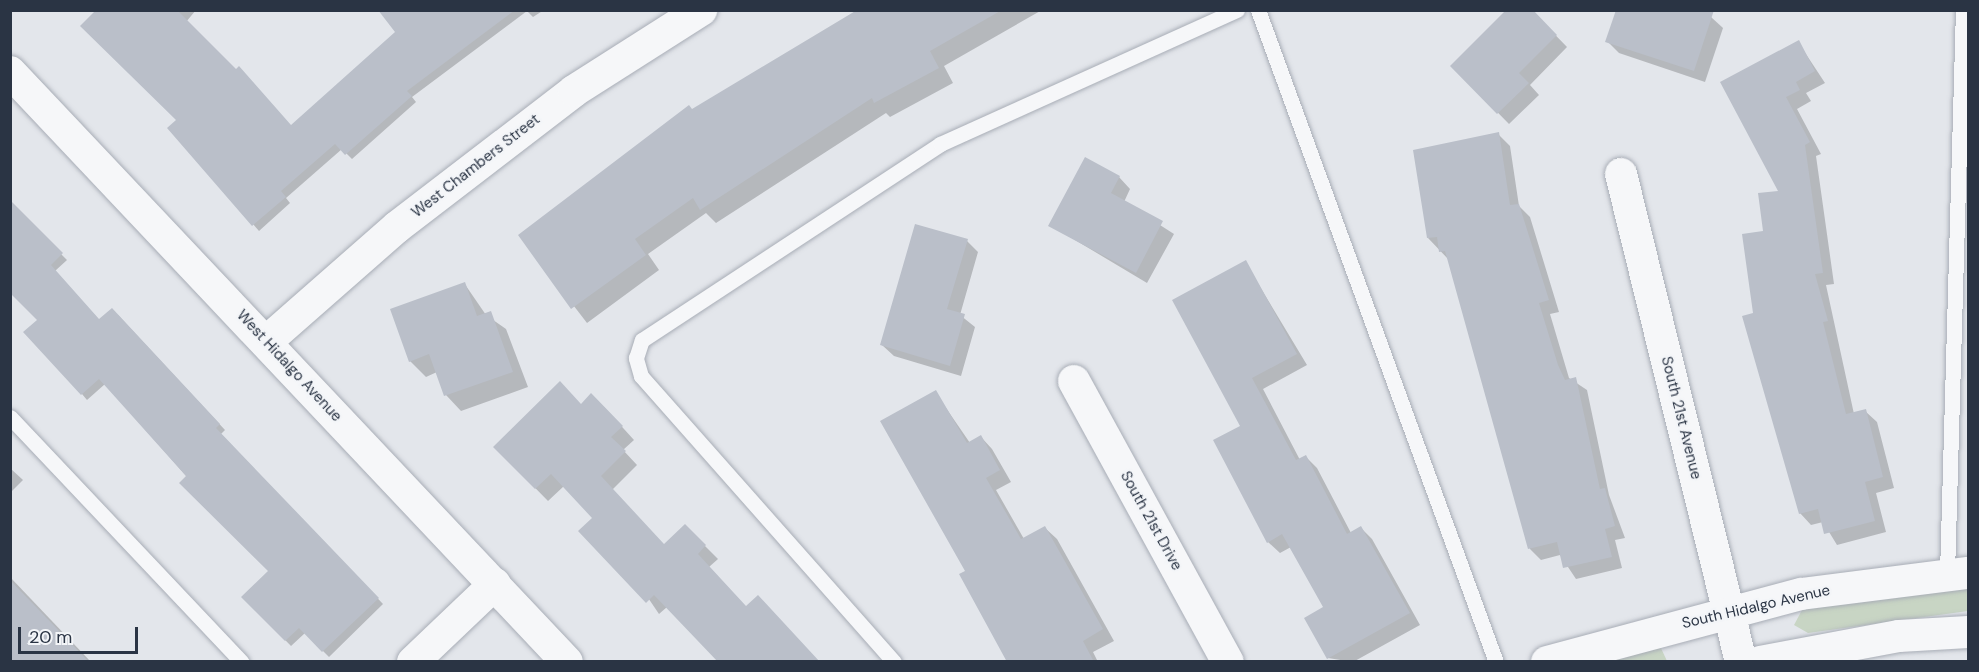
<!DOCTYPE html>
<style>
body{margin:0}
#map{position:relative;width:1979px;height:672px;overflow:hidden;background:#e3e6eb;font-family:"DM Sans",sans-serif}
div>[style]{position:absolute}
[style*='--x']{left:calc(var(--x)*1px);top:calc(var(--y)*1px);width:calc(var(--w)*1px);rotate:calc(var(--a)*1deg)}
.green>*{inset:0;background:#c8d5c4}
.shadow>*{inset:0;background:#0003}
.building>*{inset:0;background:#babfc9}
.roads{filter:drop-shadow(0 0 2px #a8adb6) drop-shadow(0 0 2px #a8adb6)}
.lane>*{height:15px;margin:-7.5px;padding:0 7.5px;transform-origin:7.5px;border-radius:7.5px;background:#f6f7f9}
.street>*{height:32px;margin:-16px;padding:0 16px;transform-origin:16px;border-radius:16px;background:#f6f7f9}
span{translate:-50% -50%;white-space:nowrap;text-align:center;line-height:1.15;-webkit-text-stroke:4.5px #f3f5f8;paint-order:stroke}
.street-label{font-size:15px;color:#2a3444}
.frame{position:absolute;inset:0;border:12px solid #2a3444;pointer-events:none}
.scale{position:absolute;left:18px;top:627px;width:120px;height:27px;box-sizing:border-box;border:3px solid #2a3444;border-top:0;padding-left:8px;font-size:18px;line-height:21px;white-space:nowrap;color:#2a3444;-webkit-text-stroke:4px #f3f5f8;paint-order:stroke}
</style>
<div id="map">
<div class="green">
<div style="clip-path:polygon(1968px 586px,1968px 611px,1808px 633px,1794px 625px,1802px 610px)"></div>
<div style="clip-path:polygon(1660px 646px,1667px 661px,1600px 662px)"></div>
</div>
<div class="shadow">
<div style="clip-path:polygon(98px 10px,196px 10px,186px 22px,291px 127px,397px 32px,380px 10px,544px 10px,533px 17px,527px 11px,412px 97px,416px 102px,352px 159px,342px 149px,286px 198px,290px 203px,259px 231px,169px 128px,178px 120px)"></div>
<div style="clip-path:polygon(860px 10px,1042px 10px,944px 66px,953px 83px,890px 117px,886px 113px,716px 223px,706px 213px,648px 254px,659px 270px,587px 323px,520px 236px,693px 111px)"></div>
<div style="clip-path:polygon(1531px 10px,1567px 47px,1530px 85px,1539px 95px,1509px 124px,1452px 66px)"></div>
<div style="clip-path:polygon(1711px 17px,1723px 28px,1705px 82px,1619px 53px,1607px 41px)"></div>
<div style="clip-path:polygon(1798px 42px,1825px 83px,1806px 93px,1811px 101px,1797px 109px,1821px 154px,1816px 156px,1834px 284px,1826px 285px,1854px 414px,1865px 411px,1877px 422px,1894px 488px,1876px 493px,1886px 532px,1837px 545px,1823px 522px,1811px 525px,1800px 513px,1754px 314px,1765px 232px,1780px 192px,1722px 82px)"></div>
<div style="clip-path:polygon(1498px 134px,1510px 146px,1519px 206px,1530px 217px,1559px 312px,1550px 314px,1569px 378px,1587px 390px,1609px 495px,1625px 538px,1615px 540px,1622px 568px,1576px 579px,1560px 555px,1541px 560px,1530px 549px,1449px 260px,1428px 238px)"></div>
<div style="clip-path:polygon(1119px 177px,1130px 189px,1124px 202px,1174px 234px,1147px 283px,1050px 225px)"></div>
<div style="clip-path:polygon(10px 203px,67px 260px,55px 271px,100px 321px,118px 315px,225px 430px,221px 434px,383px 604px,329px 657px,305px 633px,291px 646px,243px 597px,270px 571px,105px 384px,87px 400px,82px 394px)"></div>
<div style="clip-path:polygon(967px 241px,978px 252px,960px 315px,975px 327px,961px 376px,894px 356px,882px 345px)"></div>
<div style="clip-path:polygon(1245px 262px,1307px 365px,1263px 389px,1300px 460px,1306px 457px,1317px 468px,1351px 533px,1361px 528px,1372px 539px,1420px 625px,1353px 662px,1328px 658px,1325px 608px,1291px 547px,1280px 553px,1268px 542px,1242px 427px)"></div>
<div style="clip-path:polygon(464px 283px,486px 315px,506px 329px,528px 387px,461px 411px,446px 395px,437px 372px,426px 377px,410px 361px)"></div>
<div style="clip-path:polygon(935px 392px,970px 443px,981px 437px,992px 449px,1011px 482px,996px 490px,1024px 539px,1045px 528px,1057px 539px,1114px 641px,1093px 652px,1098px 662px,1009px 662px,967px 571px)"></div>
<div style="clip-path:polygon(581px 405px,604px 407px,634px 440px,623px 450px,637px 465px,612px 490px,664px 546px,685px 526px,718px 559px,709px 567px,746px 607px,770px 609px,667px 607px,659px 614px,594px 518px,564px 486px,548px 501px,495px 447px)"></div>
<div style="clip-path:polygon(10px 468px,23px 480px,10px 493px)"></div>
<div style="clip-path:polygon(10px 577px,91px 662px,10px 661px)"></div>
</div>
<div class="building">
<div style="clip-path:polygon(96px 10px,177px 10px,236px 69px,239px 66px,291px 125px,395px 32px,378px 10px,515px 10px,407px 91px,412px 96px,345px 155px,335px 144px,281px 191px,286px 197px,252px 226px,167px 128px,176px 120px,80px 26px)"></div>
<div style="clip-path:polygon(857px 10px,1002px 10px,930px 51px,939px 68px,874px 103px,872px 98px,700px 210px,693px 198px,635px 239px,646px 255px,571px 309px,518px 235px,689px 105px,692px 109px)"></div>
<div style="clip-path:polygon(1506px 10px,1533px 10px,1557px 35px,1519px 73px,1529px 83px,1497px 114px,1450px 66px)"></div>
<div style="clip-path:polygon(1616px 10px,1714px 10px,1694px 71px,1605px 42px)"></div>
<div style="clip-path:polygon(1799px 40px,1815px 71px,1796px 82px,1800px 90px,1786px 97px,1810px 142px,1805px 145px,1823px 273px,1815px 274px,1828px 321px,1823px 322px,1846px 414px,1866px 409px,1883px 477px,1865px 482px,1875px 521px,1824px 534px,1818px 509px,1799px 514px,1742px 316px,1753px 313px,1742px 234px,1763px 231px,1758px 193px,1778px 191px,1720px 82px)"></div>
<div style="clip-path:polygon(1499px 132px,1510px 205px,1519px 204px,1549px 300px,1539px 303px,1558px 365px,1565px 380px,1576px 377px,1600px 489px,1605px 488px,1615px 526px,1605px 529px,1612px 557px,1563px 568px,1557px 542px,1528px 549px,1445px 251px,1439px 252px,1437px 237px,1427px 238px,1413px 150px)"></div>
<div style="clip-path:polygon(1085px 157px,1120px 176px,1111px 193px,1163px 221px,1136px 273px,1048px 226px)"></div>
<div style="clip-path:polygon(10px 200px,63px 253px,51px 265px,99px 319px,112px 308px,220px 424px,216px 428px,379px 598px,322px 652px,299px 628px,285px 641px,241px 597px,268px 571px,179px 483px,186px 476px,99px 379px,81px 395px,23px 332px,37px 320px,10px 293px)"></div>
<div style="clip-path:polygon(915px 224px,968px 239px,947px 309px,965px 314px,950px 366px,880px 345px)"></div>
<div style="clip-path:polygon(1246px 260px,1297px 354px,1252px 378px,1296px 460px,1306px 455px,1347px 534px,1361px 526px,1410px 613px,1327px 659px,1304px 618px,1323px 607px,1282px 534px,1267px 543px,1213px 440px,1240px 426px,1172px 300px)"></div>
<div style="clip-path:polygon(465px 282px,477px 316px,491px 311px,513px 372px,444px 396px,429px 354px,409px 362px,390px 309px)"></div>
<div style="clip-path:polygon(560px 381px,581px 404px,591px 393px,623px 426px,611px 437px,626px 451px,601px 476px,664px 544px,685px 524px,706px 545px,698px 554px,746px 606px,758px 595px,820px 662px,718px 662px,654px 595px,646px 603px,578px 531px,592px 518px,551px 474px,535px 489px,493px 447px)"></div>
<div style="clip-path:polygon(936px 390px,967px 443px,981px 435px,1000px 470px,986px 478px,1021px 539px,1045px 526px,1103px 629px,1083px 641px,1094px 662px,1007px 662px,959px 574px,965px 571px,880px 421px)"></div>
<div style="clip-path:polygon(10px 580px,89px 662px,10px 662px)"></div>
</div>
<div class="roads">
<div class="lane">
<div style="--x:1258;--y:10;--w:694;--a:69.95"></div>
<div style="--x:10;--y:417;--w:337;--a:46.6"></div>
<div style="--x:1947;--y:574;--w:564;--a:-88.38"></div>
<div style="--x:894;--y:662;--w:382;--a:-131.5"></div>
<div style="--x:641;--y:376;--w:19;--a:-106"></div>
<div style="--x:636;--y:358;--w:19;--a:-72"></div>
<div style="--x:642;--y:340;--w:357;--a:-33.3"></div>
<div style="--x:940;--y:144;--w:326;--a:-24.3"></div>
</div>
<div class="street">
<div style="--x:10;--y:72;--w:811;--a:46.65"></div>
<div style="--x:1621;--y:174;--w:503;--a:76.18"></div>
<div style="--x:266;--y:342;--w:174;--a:-41.3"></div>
<div style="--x:397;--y:227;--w:223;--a:-37.5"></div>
<div style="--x:574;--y:91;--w:151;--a:-32.5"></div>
<div style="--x:1074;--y:381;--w:320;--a:61.3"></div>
<div style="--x:413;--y:662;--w:113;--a:-43.6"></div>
<div style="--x:1547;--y:662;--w:263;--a:-15"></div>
<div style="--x:1801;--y:594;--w:168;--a:-7.2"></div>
<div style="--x:1760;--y:662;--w:141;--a:-10.6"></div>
<div style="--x:1899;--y:636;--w:69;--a:-3.3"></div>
</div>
</div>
<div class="street-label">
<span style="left:476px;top:166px;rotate:-38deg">West Chambers Street</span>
<span style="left:289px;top:366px;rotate:47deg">West Hidalgo Avenue</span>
<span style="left:1681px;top:418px;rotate:76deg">South 21st Avenue</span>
<span style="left:1151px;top:521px;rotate:61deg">South 21st Drive</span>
<span style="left:1756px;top:607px;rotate:-13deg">South Hidalgo Avenue</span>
</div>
<div class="frame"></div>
<div class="scale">20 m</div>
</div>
